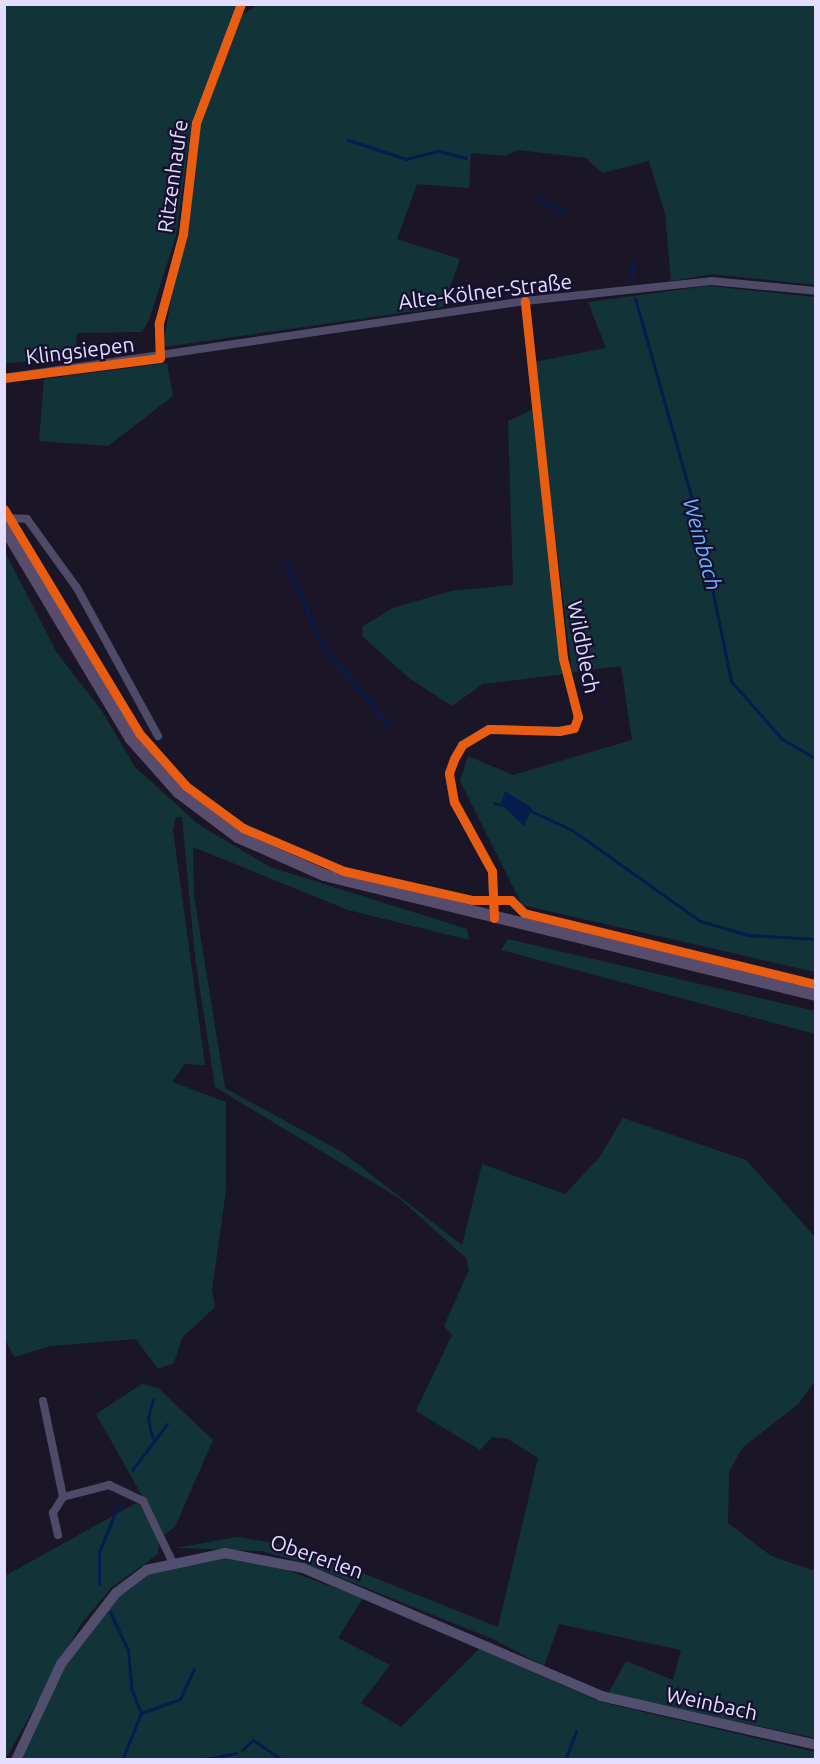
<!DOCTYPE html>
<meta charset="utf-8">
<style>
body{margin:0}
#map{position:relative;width:820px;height:1764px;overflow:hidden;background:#1a1628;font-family:Ubuntu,sans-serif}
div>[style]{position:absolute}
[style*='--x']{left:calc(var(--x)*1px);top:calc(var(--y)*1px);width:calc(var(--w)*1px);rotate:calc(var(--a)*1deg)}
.green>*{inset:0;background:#123438}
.water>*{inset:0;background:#071c4e}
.stream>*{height:3px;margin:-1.5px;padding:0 1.5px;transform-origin:1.5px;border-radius:1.5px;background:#071c4e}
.minor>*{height:8px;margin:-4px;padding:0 4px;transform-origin:4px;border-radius:4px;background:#4e4b69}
.secondary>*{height:10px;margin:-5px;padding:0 5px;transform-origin:5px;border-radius:5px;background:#524f6e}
.primary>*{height:12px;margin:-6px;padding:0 6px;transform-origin:6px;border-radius:6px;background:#584c6d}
.cycleway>*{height:9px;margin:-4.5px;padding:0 4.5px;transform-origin:4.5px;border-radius:4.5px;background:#e95d12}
span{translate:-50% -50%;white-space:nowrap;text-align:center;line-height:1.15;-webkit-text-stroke:4.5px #160f2f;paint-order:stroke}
.street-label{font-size:21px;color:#e3ddff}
.water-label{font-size:22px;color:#6bb2ff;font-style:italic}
.frame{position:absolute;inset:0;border:6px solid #e3ddff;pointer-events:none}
</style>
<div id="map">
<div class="green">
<div style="clip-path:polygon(5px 5px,238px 5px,192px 121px,176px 236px,149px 320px,142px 332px,77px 333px,75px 360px,5px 363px)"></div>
<div style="clip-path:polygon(258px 5px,815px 5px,815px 285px,713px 274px,671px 281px,665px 214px,649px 161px,602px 173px,586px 158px,518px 150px,505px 156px,471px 153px,469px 188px,417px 184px,397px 239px,460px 259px,443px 307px,163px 347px,200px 124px,243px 14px)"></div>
<div style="clip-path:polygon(708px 286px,815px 297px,815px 972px,522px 905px,460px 781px,468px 756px,513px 775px,632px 740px,621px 666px,572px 672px,534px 362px,606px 348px,588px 302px)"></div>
<div style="clip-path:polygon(167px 363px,173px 396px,108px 446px,39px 441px,44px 379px)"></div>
<div style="clip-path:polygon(532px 410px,564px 674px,483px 684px,452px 706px,409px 678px,362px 636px,363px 626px,393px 608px,451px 591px,513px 585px,508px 421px)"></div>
<div style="clip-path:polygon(4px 550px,57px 653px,102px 711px,135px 767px,198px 824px,270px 867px,467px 929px,469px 940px,348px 910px,193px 847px,194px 896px,225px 1088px,342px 1152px,462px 1245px,482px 1164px,565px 1194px,599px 1158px,623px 1118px,746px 1160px,815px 1237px,815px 1381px,798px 1404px,742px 1448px,729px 1472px,728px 1523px,771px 1556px,815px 1571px,815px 1738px,608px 1694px,626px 1661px,673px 1680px,681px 1650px,559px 1624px,544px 1666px,495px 1640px,304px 1563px,262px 1551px,176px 1548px,237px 1537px,297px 1547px,498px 1627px,538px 1458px,508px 1439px,492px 1437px,480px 1450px,416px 1411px,452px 1335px,444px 1326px,469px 1270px,466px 1258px,399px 1198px,215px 1087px,195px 957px,182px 817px,176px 817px,173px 830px,205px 1065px,185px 1064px,172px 1082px,226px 1102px,226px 1190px,212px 1290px,215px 1307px,182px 1338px,174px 1363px,158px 1369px,136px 1339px,50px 1346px,14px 1357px,4px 1337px)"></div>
<div style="clip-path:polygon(508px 939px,815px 1011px,815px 1034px,501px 950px)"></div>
<div style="clip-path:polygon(142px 1384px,158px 1388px,213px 1440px,175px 1527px,164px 1535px,96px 1414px)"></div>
<div style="clip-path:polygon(138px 1502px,159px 1542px,158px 1554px,112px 1587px,81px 1624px,5px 1760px,5px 1576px)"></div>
<div style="clip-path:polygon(223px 1556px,259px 1560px,363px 1598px,338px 1638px,390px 1665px,361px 1703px,401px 1727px,479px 1649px,601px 1702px,816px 1752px,815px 1760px,20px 1760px,64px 1668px,118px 1596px,147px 1573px)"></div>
</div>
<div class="water">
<div style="clip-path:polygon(505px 791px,532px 808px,524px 826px,501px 804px)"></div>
</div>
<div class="stream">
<div style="--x:348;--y:140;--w:61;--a:18.1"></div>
<div style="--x:406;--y:159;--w:34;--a:-14"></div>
<div style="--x:439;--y:151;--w:28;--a:15"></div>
<div style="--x:539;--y:200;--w:25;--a:23"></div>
<div style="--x:632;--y:279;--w:18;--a:-87"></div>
<div style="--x:635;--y:298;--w:231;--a:74.2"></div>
<div style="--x:698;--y:520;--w:164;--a:78.4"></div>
<div style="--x:731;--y:681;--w:77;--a:48.7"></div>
<div style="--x:782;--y:739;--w:39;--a:30"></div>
<div style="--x:286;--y:560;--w:92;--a:67"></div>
<div style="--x:322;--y:645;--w:105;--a:50.4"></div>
<div style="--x:494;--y:803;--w:10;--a:11"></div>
<div style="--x:531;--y:811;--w:45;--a:24.9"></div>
<div style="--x:572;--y:830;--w:157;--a:35.4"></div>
<div style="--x:700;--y:921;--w:50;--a:16.3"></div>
<div style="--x:748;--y:935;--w:68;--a:3.4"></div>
<div style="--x:152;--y:1437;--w:19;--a:-102"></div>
<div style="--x:148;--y:1418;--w:20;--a:-75"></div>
<div style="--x:132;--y:1470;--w:58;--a:-52.7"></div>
<div style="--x:99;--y:1584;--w:32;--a:-90"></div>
<div style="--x:99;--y:1552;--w:53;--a:-67.8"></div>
<div style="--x:110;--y:1612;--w:42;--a:64.7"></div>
<div style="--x:128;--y:1650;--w:38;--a:85"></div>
<div style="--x:131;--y:1688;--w:27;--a:68"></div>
<div style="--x:242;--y:1750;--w:15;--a:-42"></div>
<div style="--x:253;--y:1740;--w:36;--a:34"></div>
<div style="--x:122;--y:1760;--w:51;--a:-68"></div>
<div style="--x:141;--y:1713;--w:41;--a:-19.7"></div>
<div style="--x:180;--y:1699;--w:33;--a:-65"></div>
<div style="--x:200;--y:1760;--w:37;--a:-11"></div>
<div style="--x:565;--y:1760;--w:31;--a:-69"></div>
</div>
<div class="minor">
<div style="--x:160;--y:358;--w:35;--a:-92"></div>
<div style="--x:159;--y:323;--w:92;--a:-74.9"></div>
<div style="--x:183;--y:234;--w:112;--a:-83.3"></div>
<div style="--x:196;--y:123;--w:127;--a:-69.3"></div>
<div style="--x:4;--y:378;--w:527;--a:-8.41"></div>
<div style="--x:525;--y:301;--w:187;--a:-6.1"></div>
<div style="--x:711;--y:281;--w:105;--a:5.4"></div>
<div style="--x:4;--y:518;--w:23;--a:2"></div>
<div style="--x:27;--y:519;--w:85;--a:54.1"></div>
<div style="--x:77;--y:588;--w:169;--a:61.3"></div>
<div style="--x:494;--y:918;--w:47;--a:-92.4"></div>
<div style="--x:492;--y:871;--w:79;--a:-118.8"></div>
<div style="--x:454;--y:802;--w:29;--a:-100"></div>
<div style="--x:449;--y:773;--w:15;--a:-70"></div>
<div style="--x:454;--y:759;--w:16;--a:-60"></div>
<div style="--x:462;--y:745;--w:31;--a:-31"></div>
<div style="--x:489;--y:729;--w:70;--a:1.6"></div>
<div style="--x:559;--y:731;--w:15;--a:-11"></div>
<div style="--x:574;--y:728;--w:12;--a:-70"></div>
<div style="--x:578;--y:717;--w:61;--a:-104.3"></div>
<div style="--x:563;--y:658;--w:359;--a:-96.1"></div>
<div style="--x:43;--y:1401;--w:98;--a:78.2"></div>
<div style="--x:58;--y:1535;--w:23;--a:-103"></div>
<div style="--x:53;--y:1513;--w:19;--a:-58"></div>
<div style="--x:63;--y:1497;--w:48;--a:-14.6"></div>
<div style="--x:109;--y:1485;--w:38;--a:25"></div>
<div style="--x:143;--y:1501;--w:67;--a:64.2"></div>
</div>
<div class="secondary">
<div style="--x:16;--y:1760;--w:106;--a:-64.9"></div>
<div style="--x:61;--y:1664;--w:90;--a:-52.2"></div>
<div style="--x:116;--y:1593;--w:38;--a:-37"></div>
<div style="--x:146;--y:1570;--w:81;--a:-12.1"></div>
<div style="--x:225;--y:1553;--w:79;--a:10.9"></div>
<div style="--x:303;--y:1568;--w:324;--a:23.2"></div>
<div style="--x:601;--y:1696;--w:221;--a:12.8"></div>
</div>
<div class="primary">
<div style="--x:4;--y:527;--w:247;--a:59.1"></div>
<div style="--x:131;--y:739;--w:71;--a:48.4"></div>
<div style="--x:178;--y:792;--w:75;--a:36.9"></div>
<div style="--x:238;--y:837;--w:94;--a:23.8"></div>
<div style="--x:324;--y:875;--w:506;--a:13.71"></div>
</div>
<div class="cycleway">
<div style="--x:4;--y:378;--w:157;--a:-7.3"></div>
<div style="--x:160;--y:358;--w:35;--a:-92"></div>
<div style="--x:159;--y:323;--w:92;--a:-74.9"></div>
<div style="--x:183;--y:234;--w:112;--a:-83.3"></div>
<div style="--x:196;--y:123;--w:127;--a:-69.3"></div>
<div style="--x:4;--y:509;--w:262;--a:58.9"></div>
<div style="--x:139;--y:733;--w:71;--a:48.4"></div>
<div style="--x:186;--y:786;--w:71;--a:36.4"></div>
<div style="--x:243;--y:828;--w:110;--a:23.1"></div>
<div style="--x:344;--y:871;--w:132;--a:12.7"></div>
<div style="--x:473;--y:900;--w:38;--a:0"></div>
<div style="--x:511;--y:900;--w:18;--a:45"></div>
<div style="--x:524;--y:913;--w:301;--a:13.7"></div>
<div style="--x:494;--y:918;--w:47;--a:-92.4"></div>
<div style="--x:492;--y:871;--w:79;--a:-118.8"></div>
<div style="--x:454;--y:802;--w:29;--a:-100"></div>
<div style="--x:449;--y:773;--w:15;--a:-70"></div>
<div style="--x:454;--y:759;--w:16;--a:-60"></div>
<div style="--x:462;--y:745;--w:31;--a:-31"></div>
<div style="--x:489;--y:729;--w:70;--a:1.6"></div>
<div style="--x:559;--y:731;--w:15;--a:-11"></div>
<div style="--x:574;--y:728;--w:12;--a:-70"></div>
<div style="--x:578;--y:717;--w:61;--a:-104.3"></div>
<div style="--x:563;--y:658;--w:359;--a:-96.1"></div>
</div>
<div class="street-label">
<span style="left:172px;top:176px;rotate:-82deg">Ritzenhaufe</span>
<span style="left:485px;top:291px;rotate:-7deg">Alte-Kölner-Straße</span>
<span style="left:80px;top:350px;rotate:-7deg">Klingsiepen</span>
<span style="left:584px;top:647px;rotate:79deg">Wildblech</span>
<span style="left:317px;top:1556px;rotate:19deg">Obererlen</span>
<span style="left:712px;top:1703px;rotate:12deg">Weinbach</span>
</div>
<div class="water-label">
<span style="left:703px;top:544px;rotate:75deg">Weinbach</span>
</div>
<div class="frame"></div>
</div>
